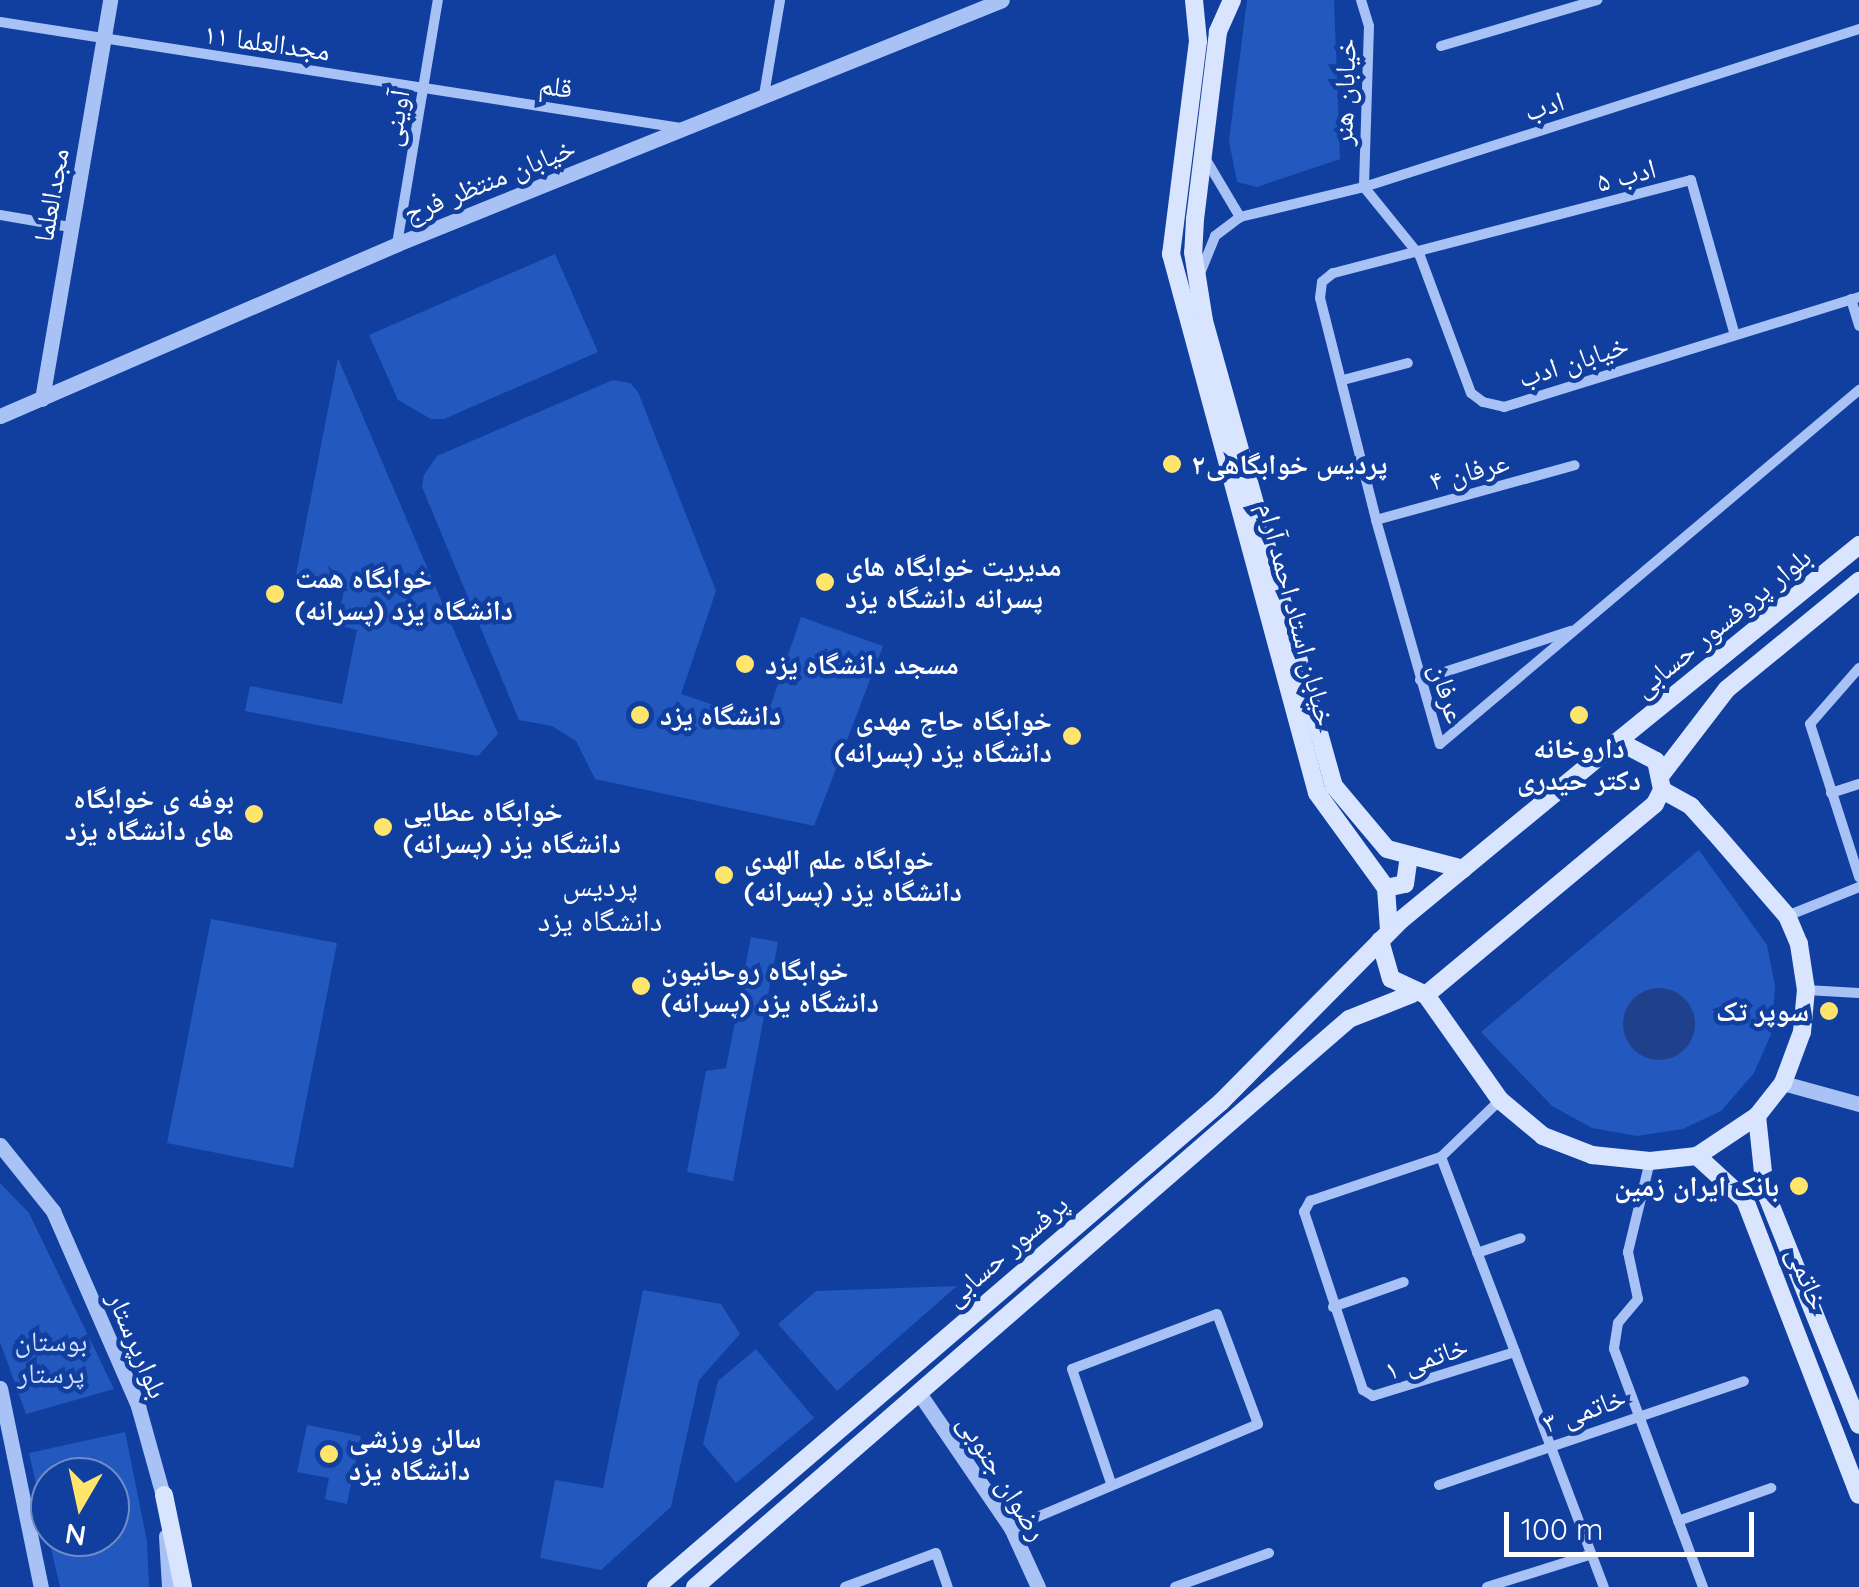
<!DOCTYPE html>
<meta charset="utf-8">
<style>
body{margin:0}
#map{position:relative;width:1859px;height:1587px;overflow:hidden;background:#103fa0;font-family:Quicksand,"Noto Naskh Arabic",sans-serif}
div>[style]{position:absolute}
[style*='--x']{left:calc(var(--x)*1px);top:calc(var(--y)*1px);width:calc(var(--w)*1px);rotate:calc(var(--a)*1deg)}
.green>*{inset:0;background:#2358be}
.water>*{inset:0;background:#1f418b}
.round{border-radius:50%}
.minor>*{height:10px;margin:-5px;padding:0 5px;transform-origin:5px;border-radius:5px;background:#a8c2f5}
.tertiary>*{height:15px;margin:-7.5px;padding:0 7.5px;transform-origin:7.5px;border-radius:7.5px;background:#a8c2f5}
.secondary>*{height:18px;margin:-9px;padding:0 9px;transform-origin:9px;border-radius:9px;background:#d9e4fe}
.dots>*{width:28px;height:28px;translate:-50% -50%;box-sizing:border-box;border:5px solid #103fa0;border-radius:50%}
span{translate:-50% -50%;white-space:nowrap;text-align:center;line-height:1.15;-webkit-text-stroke:9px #103fa0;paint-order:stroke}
.street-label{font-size:28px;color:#fff}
.poi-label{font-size:28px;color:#fff;font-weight:700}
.left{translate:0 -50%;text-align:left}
.right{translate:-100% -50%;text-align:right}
.park-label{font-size:28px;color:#d1e0fe}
.neighbourhood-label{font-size:30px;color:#fff}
.north{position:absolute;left:30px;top:1457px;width:100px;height:100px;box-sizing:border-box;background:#103fa0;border:2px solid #708cc6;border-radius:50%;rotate:189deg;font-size:28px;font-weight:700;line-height:40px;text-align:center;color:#fff}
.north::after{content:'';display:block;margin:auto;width:35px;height:45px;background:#ffe56c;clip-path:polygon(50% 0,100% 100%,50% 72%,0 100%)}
.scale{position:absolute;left:1504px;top:1512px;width:250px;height:45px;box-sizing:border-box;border:5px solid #fff;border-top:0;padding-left:12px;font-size:30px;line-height:35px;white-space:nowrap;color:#fff;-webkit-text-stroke:8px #103fa0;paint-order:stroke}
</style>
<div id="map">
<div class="green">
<div style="clip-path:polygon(1247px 0,1334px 0,1340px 159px,1257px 187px,1237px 182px,1229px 141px)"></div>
<div style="clip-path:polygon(555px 254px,598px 352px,444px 419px,431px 419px,398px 400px,369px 335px)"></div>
<div style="clip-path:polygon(338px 358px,498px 734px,478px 756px,245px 711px,250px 686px,342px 704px,357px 630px,337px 625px,345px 584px,296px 574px)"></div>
<div style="clip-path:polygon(613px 380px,630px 383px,638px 392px,716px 591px,681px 694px,765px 722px,801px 617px,883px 646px,814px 826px,595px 779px,576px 741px,552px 726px,519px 720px,422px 487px,424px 475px,437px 456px)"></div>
<div style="clip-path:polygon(1699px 850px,1767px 945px,1775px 986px,1772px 1032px,1754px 1073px,1721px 1111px,1683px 1129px,1637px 1136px,1592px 1128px,1552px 1106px,1481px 1032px)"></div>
<div style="clip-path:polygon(211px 919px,337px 943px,293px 1168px,167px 1143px)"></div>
<div style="clip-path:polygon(751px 937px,778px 942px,733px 1181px,687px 1172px,706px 1071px,726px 1068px)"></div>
<div style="clip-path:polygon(0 1183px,29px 1213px,114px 1389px,26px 1414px,0 1342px)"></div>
<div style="clip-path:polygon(957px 1286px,837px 1391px,778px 1324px,816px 1291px)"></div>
<div style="clip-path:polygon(643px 1290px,721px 1304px,740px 1334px,699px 1380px,671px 1507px,601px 1570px,540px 1558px,555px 1480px,603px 1488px)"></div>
<div style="clip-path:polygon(756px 1349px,814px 1418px,736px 1483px,703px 1444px,718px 1381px)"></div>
<div style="clip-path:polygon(307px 1425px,361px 1436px,347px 1504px,325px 1499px,329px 1478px,297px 1472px)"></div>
<div style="clip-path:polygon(evenodd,125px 1432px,147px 1541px,149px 1587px,60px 1587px,29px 1453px,125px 1432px,50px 1477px,110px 1477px,110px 1537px,50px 1537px,50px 1477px)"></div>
</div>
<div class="water">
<div class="round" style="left:1623px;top:988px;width:72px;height:72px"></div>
</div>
<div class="minor">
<div style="--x:1361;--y:0;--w:27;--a:73"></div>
<div style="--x:1369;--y:26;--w:161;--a:91.8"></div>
<div style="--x:1364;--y:187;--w:89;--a:50.9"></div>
<div style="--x:1420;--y:256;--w:146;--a:69.6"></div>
<div style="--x:1471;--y:393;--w:15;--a:37"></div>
<div style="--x:1483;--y:402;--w:22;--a:13"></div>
<div style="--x:1504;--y:407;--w:372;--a:-17.2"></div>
<div style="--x:0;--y:22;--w:689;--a:8.85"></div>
<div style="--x:1441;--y:46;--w:163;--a:-16.4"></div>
<div style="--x:764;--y:95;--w:96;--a:-80.4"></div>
<div style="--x:1205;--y:158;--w:69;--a:59.3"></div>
<div style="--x:0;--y:215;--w:71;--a:9.7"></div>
<div style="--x:397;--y:244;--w:247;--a:-80.5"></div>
<div style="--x:1201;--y:271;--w:38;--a:-68"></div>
<div style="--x:1215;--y:236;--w:31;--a:-37"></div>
<div style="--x:1240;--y:217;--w:128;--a:-13.6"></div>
<div style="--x:1364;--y:187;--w:520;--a:-17.7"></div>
<div style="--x:1851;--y:299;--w:28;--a:73"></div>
<div style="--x:1734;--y:332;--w:158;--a:-105.8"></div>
<div style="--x:1691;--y:180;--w:370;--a:165.4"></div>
<div style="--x:1333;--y:273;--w:14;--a:141"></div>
<div style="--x:1322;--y:282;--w:16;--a:97"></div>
<div style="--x:1320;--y:298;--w:229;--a:75.8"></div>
<div style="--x:1376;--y:520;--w:233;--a:74.1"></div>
<div style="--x:1440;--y:744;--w:549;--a:-40.19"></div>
<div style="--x:1343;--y:380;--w:67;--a:-14.7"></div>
<div style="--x:1376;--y:520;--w:206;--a:-15.4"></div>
<div style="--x:1859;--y:668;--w:74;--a:131.2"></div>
<div style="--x:1810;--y:724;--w:161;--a:72.2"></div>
<div style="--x:1420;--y:680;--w:159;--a:-18"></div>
<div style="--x:1831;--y:793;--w:29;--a:-18"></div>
<div style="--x:1787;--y:916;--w:78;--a:-21.9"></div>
<div style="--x:1806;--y:990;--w:53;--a:3.2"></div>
<div style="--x:1441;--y:1157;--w:209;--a:69.2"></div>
<div style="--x:1515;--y:1352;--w:149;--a:162.8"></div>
<div style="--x:1373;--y:1396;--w:12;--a:-149"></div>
<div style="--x:1363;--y:1390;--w:188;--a:-108.3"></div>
<div style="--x:1304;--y:1212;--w:13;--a:-61"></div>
<div style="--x:1310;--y:1201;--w:138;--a:-18.6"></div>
<div style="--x:1441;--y:1157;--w:82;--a:-44"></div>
<div style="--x:1650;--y:1161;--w:94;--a:103.6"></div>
<div style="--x:1628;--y:1252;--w:48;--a:78"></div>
<div style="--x:1638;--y:1299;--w:31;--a:130"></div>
<div style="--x:1618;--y:1323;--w:26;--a:99"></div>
<div style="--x:1614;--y:1349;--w:254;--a:69.5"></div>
<div style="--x:1477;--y:1253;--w:46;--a:-18.8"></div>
<div style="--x:1333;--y:1307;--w:75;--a:-19.4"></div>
<div style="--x:1515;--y:1352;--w:251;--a:69.3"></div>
<div style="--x:1439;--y:1485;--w:322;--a:-18.8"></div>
<div style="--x:1678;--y:1521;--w:99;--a:-19.5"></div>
<div style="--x:1011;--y:1528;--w:268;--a:-22.8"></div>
<div style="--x:1258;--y:1424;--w:117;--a:-110.4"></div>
<div style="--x:1217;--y:1314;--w:155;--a:159.2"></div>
<div style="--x:1072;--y:1369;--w:120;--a:71.1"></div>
<div style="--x:845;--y:1587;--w:97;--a:-20.5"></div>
<div style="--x:936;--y:1553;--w:36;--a:71"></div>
<div style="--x:1175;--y:1587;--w:100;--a:-19.9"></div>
<div style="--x:1487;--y:1587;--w:107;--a:-17.4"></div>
</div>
<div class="tertiary">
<div style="--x:42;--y:399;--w:405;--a:-80.3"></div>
<div style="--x:0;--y:416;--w:433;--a:-23.4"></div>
<div style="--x:397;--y:244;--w:652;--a:-21.96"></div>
<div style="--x:1783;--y:1083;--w:79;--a:15.4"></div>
<div style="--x:0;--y:1145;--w:85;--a:51.2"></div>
<div style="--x:53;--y:1211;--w:213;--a:66.4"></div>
<div style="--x:138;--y:1406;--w:101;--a:74.4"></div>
<div style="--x:0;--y:1388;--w:203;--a:78.4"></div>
<div style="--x:921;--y:1396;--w:160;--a:55.7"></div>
<div style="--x:1011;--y:1528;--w:65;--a:65.4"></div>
<div style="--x:166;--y:1536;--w:51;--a:86.6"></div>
</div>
<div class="secondary">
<div style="--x:1194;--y:0;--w:41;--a:84.4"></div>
<div style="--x:1198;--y:41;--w:215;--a:97.2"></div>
<div style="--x:1171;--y:254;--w:558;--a:74.84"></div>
<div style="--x:1317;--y:793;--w:117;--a:54"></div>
<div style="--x:1386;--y:888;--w:42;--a:85.9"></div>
<div style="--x:1232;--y:0;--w:35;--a:114"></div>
<div style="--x:1218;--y:32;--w:188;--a:97"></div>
<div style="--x:1195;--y:219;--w:33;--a:93"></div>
<div style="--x:1193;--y:252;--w:70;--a:80.9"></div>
<div style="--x:1204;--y:321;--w:483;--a:74.4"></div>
<div style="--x:1334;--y:786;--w:82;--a:49.9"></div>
<div style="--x:1387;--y:849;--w:79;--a:14.7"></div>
<div style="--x:1618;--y:741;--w:311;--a:-39.1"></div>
<div style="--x:1661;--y:775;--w:108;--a:-52.5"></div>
<div style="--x:1727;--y:689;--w:171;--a:-39.3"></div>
<div style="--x:1386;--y:888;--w:19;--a:-12"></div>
<div style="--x:1405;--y:884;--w:27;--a:-82"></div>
<div style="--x:1426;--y:995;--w:128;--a:54.8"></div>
<div style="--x:1500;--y:1100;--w:56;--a:39.9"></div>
<div style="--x:1543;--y:1136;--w:53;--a:21.2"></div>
<div style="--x:1592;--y:1155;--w:58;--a:5.9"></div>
<div style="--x:1650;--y:1161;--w:47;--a:-6.1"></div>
<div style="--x:1697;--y:1156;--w:72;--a:-33.7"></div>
<div style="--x:1757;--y:1116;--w:42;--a:-51.8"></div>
<div style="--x:1783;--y:1083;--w:54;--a:-69.6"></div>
<div style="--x:1802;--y:1032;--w:42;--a:-84.6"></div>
<div style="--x:1806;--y:990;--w:47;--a:-98.7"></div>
<div style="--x:1799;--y:944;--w:30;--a:-113"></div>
<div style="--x:1787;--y:916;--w:110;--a:-130.9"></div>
<div style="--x:1715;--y:833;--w:36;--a:-132"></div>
<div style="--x:1691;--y:806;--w:33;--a:-151"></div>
<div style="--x:1757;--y:1116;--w:75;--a:83.9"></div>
<div style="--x:1765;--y:1191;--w:252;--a:68.1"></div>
<div style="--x:1697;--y:1156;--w:65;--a:42.5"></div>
<div style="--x:1745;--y:1200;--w:316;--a:68.9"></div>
<div style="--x:164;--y:1495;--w:94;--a:78.3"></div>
<div style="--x:656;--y:1587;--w:745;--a:-40.64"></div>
<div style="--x:1221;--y:1102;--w:256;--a:-45.3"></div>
<div style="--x:1401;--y:920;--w:281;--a:-39.5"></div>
<div style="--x:1618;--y:741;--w:43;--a:27.8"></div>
<div style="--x:1656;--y:761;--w:30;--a:78"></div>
<div style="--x:1662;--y:790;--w:16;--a:117"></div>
<div style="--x:1655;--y:804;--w:298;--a:140.2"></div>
<div style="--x:1426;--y:995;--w:38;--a:-155"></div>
<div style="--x:1391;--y:979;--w:40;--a:-106"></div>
<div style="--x:695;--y:1587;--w:866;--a:-40.97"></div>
<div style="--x:1349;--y:1019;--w:68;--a:-21.6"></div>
</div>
<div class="dots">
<div style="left:1172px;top:464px;background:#ffe56c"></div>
<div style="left:825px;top:582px;background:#ffe56c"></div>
<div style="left:275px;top:594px;background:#ffe56c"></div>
<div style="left:745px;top:664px;background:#ffe56c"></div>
<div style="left:640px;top:715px;background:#ffe56c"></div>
<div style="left:1579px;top:715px;background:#ffe56c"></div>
<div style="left:1072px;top:736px;background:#ffe56c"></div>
<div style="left:254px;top:814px;background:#ffe56c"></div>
<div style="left:383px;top:827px;background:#ffe56c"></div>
<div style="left:724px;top:875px;background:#ffe56c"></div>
<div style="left:641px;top:986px;background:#ffe56c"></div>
<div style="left:1829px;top:1011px;background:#ffe56c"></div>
<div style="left:1799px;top:1186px;background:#ffe56c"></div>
<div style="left:329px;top:1454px;background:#ffe56c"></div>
</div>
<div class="street-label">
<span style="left:267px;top:42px;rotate:8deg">مجدالعلما ۱۱</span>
<span style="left:556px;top:86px;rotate:9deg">قلم</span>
<span style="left:1344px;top:92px;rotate:-88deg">خیابان هنر</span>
<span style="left:1544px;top:106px;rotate:-18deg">ادب</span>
<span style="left:395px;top:118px;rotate:-80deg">آوینی</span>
<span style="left:1626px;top:175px;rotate:-15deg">ادب ۵</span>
<span style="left:489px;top:180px;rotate:-22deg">خیابان منتظر فرج</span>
<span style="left:51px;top:195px;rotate:-80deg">مجدالعلما</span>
<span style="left:1573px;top:361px;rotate:-18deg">خیابان ادب</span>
<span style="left:1469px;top:471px;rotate:-15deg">عرفان ۴</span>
<span style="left:1297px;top:614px;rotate:75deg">خیابان استاد احمد آرام</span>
<span style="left:1722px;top:622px;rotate:-39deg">بلوار پروفسور حسابی</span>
<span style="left:1448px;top:693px;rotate:73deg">عرفان</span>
<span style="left:1006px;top:1250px;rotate:-41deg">پرفسور حسابی</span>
<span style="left:1808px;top:1278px;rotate:68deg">خاتمی</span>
<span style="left:138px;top:1345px;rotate:67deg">بلوارپرستار</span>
<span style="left:1426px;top:1358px;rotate:-18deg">خاتمی ۱</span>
<span style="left:1584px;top:1410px;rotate:-19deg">خاتمی ۳</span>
<span style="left:1003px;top:1477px;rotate:58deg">رضوان جنوبی</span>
</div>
<div class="poi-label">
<span class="left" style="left:1192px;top:464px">پردیس خوابگاهی٢</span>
<span class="left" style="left:845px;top:582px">مدیریت خوابگاه های<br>پسرانه دانشگاه یزد</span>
<span class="left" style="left:295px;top:594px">خوابگاه همت<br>(پسرانه) دانشگاه یزد</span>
<span class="left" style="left:765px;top:664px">مسجد دانشگاه یزد</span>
<span class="left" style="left:660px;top:715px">دانشگاه یزد</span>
<span class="right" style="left:1052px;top:736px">خوابگاه حاج مهدی<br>(پسرانه) دانشگاه یزد</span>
<span style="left:1579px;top:764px">داروخانه<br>دکتر حیدری</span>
<span class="right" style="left:234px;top:814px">بوفه ی خوابگاه<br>های دانشگاه یزد</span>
<span class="left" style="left:403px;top:827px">خوابگاه عطایی<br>(پسرانه) دانشگاه یزد</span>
<span class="left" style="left:744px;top:875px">خوابگاه علم الهدی<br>(پسرانه) دانشگاه یزد</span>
<span class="left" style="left:661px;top:986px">خوابگاه روحانیون<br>(پسرانه) دانشگاه یزد</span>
<span class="right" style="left:1809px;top:1011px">سوپر تک</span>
<span class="right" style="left:1779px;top:1186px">بانک ایران زمین</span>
<span class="left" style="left:349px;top:1454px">سالن ورزشی<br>دانشگاه یزد</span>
</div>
<div class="park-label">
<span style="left:51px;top:1357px">بوستان<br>پرستار</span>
</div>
<div class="neighbourhood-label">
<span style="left:600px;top:902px">پردیس<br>دانشگاه یزد</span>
</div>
<div class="north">N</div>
<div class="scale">100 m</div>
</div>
